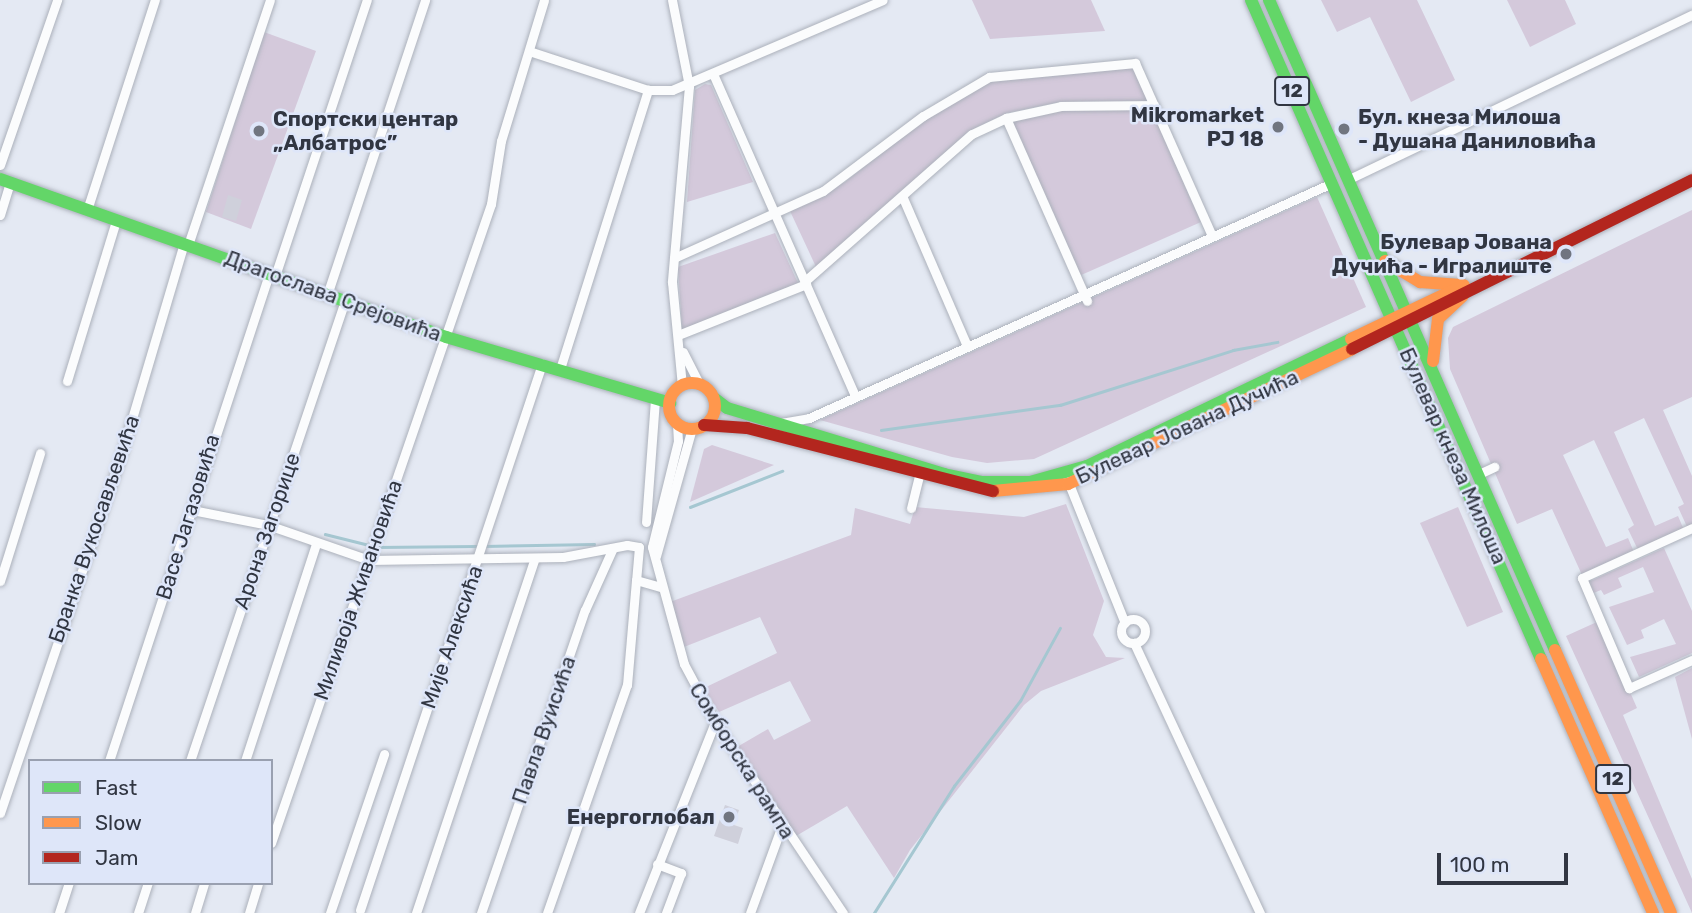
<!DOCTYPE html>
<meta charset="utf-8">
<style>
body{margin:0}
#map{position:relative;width:1692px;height:913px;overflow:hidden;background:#e4e9f3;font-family:Rubik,sans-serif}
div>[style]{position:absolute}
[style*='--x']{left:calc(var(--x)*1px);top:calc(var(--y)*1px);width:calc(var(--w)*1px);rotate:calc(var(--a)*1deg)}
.green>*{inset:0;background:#d4c9db}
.stream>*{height:2.5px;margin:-1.25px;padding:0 1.25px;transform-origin:1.25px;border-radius:1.25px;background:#a5c7d1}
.building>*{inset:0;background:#cfd0db}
.roads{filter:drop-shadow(0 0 2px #acb1bb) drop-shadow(0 0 2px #acb1bb)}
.street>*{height:9px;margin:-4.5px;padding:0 4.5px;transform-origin:4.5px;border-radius:4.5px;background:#fbfcfd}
.street>.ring{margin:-4.5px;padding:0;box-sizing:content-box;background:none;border:9px solid #fbfcfd;border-radius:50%}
.fast>*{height:12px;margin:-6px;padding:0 6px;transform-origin:6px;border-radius:6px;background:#63d668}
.slow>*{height:12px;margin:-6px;padding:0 6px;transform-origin:6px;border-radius:6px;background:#ff974d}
.slow>.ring{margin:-6px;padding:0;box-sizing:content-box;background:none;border:12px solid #ff974d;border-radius:50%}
.jam>*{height:12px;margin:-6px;padding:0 6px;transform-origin:6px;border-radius:6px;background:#b3261e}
.dots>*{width:19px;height:19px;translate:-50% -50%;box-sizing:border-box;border:4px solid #dee6f9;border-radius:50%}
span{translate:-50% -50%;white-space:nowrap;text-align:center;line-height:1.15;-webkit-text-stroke:5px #dee6f9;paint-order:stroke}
.shield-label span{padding:2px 5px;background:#dee6f9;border:2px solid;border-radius:5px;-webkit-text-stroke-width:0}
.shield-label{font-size:19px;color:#313642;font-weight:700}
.poi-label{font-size:21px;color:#313642;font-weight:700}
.right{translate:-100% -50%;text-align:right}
.left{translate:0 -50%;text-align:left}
.street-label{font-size:21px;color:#313642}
.legend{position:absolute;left:28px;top:759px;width:245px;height:126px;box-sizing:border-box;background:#dee6f9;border:2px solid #99a0b0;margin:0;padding:9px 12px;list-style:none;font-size:21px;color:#313642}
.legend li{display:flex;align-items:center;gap:14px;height:35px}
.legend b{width:35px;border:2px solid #99a0b0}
.scale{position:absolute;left:1437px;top:853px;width:131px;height:32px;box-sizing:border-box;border:4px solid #313642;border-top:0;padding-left:9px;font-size:21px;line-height:24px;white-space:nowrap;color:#313642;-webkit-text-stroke:5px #dee6f9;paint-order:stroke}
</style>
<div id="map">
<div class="green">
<div style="clip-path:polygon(972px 0,1091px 0,1105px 31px,990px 39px)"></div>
<div style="clip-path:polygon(1321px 0,1417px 0,1455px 80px,1411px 102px,1370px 17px,1337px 32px)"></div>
<div style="clip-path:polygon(1507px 0,1565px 0,1576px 24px,1530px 47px)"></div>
<div style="clip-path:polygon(264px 32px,316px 51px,251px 229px,206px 212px)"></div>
<div style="clip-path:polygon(1134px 67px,1148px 101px,1060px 102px,1007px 113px,969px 131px,817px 269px,790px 211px,845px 182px,926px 117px,988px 82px)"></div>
<div style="clip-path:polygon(705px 84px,711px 85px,753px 182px,687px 202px,695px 90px)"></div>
<div style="clip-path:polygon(1151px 108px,1201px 222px,1079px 276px,1011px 120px,1062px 109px)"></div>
<div style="clip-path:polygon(1317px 197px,1366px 307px,1034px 459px,987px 463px,952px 457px,820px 420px)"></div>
<div style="clip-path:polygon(1692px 210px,1692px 397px,1663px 410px,1692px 476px,1692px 527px,1688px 529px,1678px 507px,1684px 504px,1644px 418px,1614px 432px,1655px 526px,1678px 516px,1684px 530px,1638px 550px,1628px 529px,1634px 525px,1594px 440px,1563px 455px,1606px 547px,1628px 538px,1634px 552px,1582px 575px,1552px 509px,1517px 524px,1450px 369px,1448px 338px,1453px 327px)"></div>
<div style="clip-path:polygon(775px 233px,798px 283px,682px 330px,678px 267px)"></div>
<div style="clip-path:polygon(712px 445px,774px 465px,690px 502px,704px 449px)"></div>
<div style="clip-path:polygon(1066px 504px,1104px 601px,1093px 635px,1106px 657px,1125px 658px,1041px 691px,1024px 705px,910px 850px,894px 878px,847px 806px,796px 836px,737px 747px,768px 729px,774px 740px,811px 721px,790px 681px,719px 712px,704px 688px,777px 653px,760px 617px,684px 647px,670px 602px,851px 535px,855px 508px,910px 524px,915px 507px,1024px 517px)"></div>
<div style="clip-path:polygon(1458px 507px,1503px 612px,1467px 627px,1420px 523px)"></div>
<div style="clip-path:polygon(1664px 548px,1692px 611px,1692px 653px,1639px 677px,1630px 657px,1676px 644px,1664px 619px,1641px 630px,1644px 638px,1627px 645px,1609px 607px,1654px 592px,1643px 567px,1618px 578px,1622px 587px,1604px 595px,1601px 590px,1591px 594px,1586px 583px)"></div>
<div style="clip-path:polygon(1599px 621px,1637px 708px,1623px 715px,1692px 879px,1692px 913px,1566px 636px)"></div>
<div style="clip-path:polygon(1692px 668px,1692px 739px,1675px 677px)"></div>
</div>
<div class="stream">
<div style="--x:881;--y:430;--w:181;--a:-8"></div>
<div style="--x:1060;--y:405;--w:182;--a:-17.6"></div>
<div style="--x:1233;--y:350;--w:45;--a:-10.3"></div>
<div style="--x:690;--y:507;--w:99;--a:-21.4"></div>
<div style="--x:325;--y:534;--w:45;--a:14"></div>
<div style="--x:484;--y:546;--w:110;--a:-1"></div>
<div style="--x:376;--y:547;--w:101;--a:-0.6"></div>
<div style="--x:874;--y:913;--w:150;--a:-57.8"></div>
<div style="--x:954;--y:786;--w:108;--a:-52.2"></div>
<div style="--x:1020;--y:701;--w:83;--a:-61.3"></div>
</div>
<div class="building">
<div style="clip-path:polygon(228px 195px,242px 200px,236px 221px,222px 217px)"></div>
<div style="clip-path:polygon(725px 805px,739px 810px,734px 825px,743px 828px,738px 844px,714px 836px)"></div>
</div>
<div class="roads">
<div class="street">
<div style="--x:672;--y:0;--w:88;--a:78.8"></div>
<div style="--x:689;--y:86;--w:197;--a:95"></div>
<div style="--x:672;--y:282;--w:103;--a:84.5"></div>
<div style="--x:532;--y:52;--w:122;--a:18.1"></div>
<div style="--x:648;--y:90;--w:24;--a:0"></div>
<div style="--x:672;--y:90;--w:229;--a:-23.1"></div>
<div style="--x:714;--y:76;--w:350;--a:66.2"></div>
<div style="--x:1006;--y:118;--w:200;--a:66.1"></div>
<div style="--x:0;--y:165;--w:175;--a:-70.9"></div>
<div style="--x:1349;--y:179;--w:380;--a:-25.6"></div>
<div style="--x:903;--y:198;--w:161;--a:66.6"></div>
<div style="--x:87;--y:210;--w:221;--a:-72.1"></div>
<div style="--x:0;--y:215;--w:34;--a:-73"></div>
<div style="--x:188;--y:245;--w:258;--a:-71.5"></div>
<div style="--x:674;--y:258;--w:163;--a:-24.2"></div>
<div style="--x:823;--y:191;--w:125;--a:-36.9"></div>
<div style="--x:923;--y:116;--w:77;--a:-30.6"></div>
<div style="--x:989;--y:77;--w:147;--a:-5.5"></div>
<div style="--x:1135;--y:63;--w:189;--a:66"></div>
<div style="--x:275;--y:276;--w:291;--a:-71.6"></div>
<div style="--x:805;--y:281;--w:222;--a:-41.4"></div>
<div style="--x:972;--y:134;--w:38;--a:-25"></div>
<div style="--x:1006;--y:118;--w:56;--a:-12.3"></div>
<div style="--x:1061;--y:106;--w:93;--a:-0.6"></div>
<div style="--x:327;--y:295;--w:311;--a:-71.6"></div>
<div style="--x:678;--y:335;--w:138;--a:-21.7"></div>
<div style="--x:683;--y:352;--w:37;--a:63"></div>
<div style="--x:560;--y:369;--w:293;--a:-72.5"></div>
<div style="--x:67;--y:381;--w:167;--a:-73"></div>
<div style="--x:677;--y:423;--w:18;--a:87"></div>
<div style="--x:678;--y:441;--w:109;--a:103.8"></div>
<div style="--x:652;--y:547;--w:121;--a:74.7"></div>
<div style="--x:684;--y:664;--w:66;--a:61.9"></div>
<div style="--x:715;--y:722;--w:230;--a:56.2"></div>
<div style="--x:781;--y:423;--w:28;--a:-10"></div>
<div style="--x:809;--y:418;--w:573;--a:-24.2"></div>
<div style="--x:1479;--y:474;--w:17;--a:-25"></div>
<div style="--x:1067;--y:479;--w:155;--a:68.1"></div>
<div style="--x:911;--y:508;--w:32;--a:-76"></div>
<div style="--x:192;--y:510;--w:77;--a:11.2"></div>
<div style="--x:268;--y:525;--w:107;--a:19.1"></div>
<div style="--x:369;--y:560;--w:194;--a:-0.9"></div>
<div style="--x:563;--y:557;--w:65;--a:-10.6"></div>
<div style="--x:627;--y:545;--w:12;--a:9"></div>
<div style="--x:639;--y:547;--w:33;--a:95"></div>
<div style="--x:636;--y:580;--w:26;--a:16"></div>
<div style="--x:646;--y:522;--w:124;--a:-85.8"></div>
<div style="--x:1692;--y:528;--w:121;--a:155.6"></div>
<div style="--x:1582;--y:578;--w:120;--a:66.9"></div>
<div style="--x:1629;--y:688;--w:69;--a:-24"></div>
<div style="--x:656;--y:556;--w:133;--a:-74.3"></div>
<div style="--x:0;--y:581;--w:134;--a:-72.6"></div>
<div class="ring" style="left:1121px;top:619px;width:15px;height:15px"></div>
<div style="--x:1134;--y:643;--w:298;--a:65"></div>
<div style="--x:109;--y:761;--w:513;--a:-71.81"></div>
<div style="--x:190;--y:761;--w:485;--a:-71.4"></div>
<div style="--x:245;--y:761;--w:228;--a:-71.9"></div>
<div style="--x:0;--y:813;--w:384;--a:-71.3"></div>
<div style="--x:123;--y:449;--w:215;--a:-73.5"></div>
<div style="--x:271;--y:843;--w:676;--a:-71"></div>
<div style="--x:491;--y:204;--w:64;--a:-81"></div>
<div style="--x:501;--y:141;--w:147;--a:-73"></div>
<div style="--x:657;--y:864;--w:26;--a:21"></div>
<div style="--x:681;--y:873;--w:43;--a:110.6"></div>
<div style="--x:360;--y:910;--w:576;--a:-71.57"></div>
<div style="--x:59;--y:913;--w:32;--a:-72"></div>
<div style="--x:138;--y:913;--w:32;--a:-72"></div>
<div style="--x:195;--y:913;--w:31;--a:-73"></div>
<div style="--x:249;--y:913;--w:31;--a:-73"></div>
<div style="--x:330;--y:913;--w:168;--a:-71.2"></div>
<div style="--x:416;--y:913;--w:374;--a:-71.5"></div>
<div style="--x:481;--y:913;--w:320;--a:-71.1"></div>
<div style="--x:585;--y:610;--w:66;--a:-65.8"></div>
<div style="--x:547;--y:913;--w:242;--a:-70.7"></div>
<div style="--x:627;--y:685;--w:105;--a:-85.1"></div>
<div style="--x:639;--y:913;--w:206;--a:-68.3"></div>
<div style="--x:750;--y:913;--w:94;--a:-70"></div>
</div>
<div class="fast">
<div style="--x:1251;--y:0;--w:720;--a:66.25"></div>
<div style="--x:1269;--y:0;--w:710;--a:66.25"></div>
<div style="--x:0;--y:179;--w:473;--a:19.5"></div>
<div style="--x:446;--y:337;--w:234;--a:16.4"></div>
<div style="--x:714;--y:398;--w:16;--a:38"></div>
<div style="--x:727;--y:408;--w:227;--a:16.9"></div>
<div style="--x:944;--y:474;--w:38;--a:12"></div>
<div style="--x:981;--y:482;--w:49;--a:0"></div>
<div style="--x:1030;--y:482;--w:59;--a:-15.7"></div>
<div style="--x:1087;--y:466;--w:293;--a:-25.7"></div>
</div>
<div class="slow">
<div style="--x:1385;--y:261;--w:41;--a:31"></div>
<div style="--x:1420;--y:282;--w:41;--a:4.2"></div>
<div style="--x:1351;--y:339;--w:125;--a:-25.5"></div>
<div style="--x:1433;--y:361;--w:42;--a:-83.2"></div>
<div style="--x:1438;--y:319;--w:34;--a:-43"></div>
<div class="ring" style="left:669px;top:383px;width:34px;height:34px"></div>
<div style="--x:993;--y:491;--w:75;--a:-5.3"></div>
<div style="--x:1068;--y:484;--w:314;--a:-25.4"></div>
<div style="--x:1555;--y:650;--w:287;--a:66.2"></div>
<div style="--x:1541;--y:659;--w:278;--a:66.2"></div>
</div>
<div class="jam">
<div style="--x:1352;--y:349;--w:380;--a:-26.4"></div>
<div style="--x:704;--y:425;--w:43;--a:4"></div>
<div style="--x:747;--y:428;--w:254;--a:14.4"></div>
</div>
</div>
<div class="dots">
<div style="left:1278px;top:127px;background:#707580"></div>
<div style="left:1344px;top:129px;background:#707580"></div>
<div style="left:259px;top:131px;background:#707580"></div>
<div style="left:1566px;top:254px;background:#707580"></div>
<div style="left:729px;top:817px;background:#707580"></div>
</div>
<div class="shield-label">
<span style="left:1292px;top:91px">12</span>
<span style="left:1613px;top:779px">12</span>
</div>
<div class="poi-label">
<span class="right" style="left:1264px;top:127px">Mikromarket<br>PJ 18</span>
<span class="left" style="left:1358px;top:129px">Бул. кнеза Милоша<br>- Душана Даниловића</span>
<span class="left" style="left:273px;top:131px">Спортски центар<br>„Албатрос”</span>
<span class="right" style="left:1552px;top:254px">Булевар Јована<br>Дучића - Игралиште</span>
<span class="right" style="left:715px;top:817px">Енергоглобал</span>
</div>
<div class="street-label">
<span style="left:333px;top:296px;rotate:20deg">Драгослава Срејовића</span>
<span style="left:1187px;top:427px;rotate:-25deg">Булевар Јована Дучића</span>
<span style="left:1453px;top:456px;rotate:66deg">Булевар кнеза Милоша</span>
<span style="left:188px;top:517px;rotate:-73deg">Васе Јагазовића</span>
<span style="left:94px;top:529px;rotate:-71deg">Бранка Вукосављевића</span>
<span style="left:267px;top:531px;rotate:-71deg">Арона Загорице</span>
<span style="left:358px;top:590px;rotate:-71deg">Миливоја Живановића</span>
<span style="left:452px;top:637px;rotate:-71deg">Мије Алексића</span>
<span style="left:544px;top:730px;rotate:-71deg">Павла Вуисића</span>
<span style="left:742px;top:761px;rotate:58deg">Сомборска рампа</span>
</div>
<ul class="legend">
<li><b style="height:9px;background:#63d668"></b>Fast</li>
<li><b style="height:9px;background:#ff974d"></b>Slow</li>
<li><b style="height:9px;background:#b3261e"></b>Jam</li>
</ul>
<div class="scale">100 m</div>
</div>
